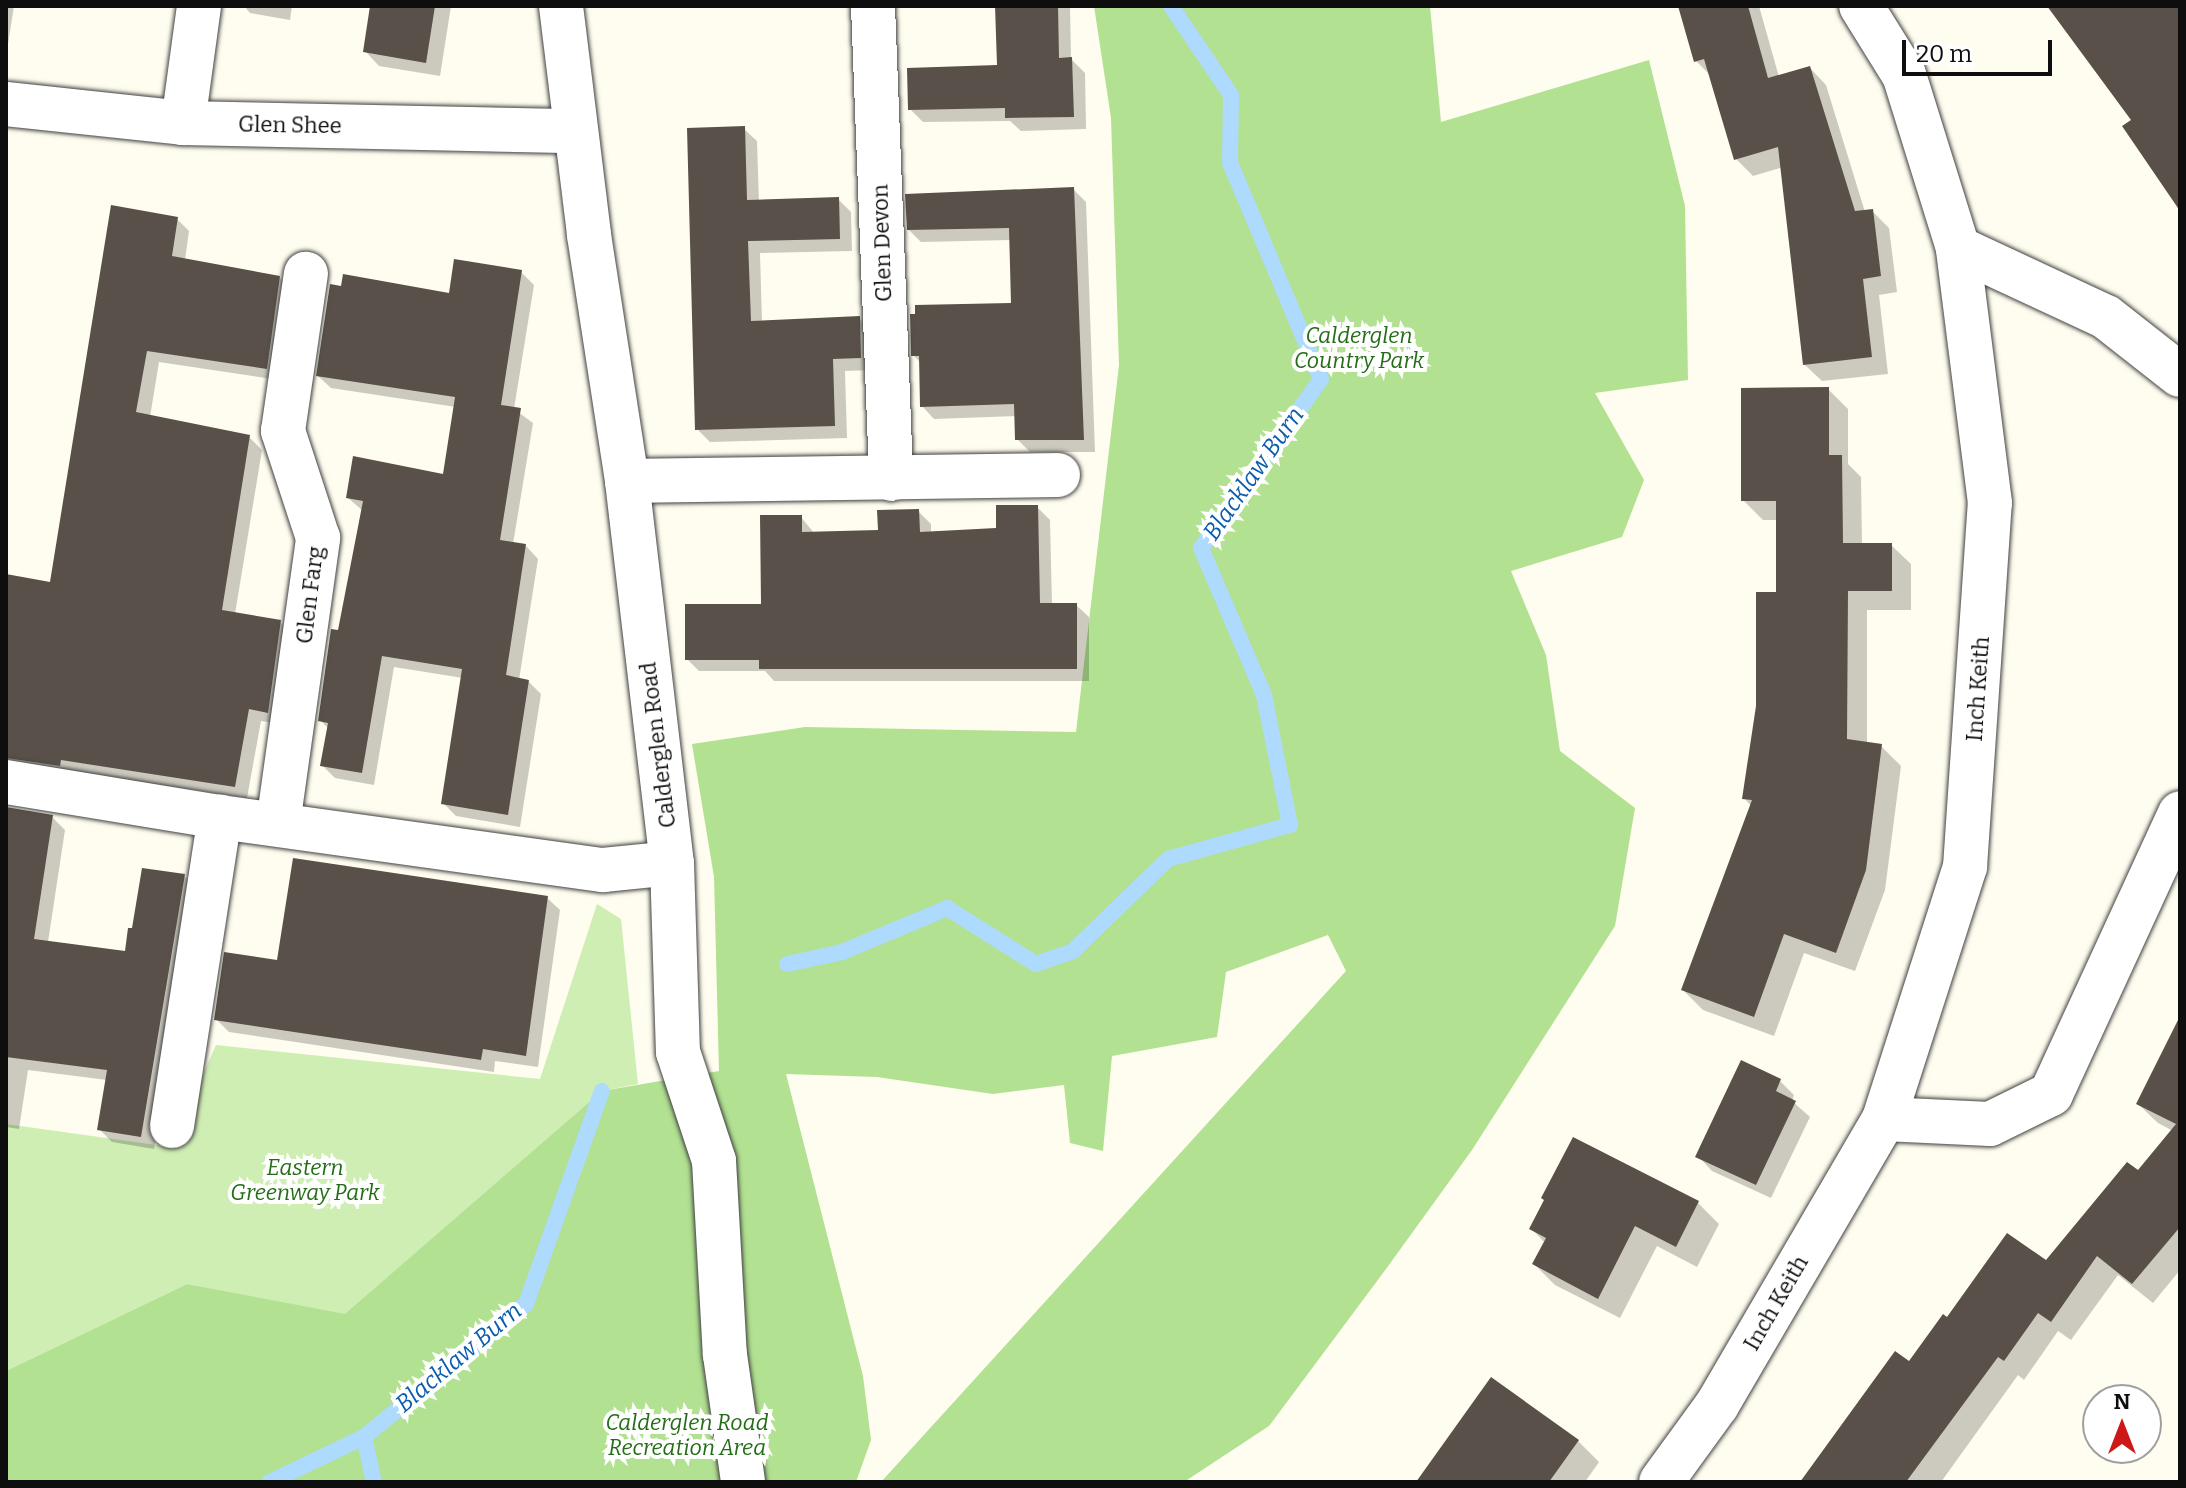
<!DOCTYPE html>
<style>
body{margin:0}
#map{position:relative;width:2186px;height:1488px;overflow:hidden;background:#fffdef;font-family:Bitter,serif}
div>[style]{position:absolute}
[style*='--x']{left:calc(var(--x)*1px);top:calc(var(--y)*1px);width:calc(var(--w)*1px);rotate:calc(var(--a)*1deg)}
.green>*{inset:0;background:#cfeeb4}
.forest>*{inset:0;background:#b1e191}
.shadow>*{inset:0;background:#0003}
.stream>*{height:16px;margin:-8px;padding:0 8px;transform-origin:8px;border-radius:8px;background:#addafd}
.building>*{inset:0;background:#585049}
.roads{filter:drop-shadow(0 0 2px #414141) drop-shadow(0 0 2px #414141)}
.minor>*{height:44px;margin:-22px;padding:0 22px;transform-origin:22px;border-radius:22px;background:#fff}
span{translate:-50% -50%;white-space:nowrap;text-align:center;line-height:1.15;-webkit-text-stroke:8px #fff;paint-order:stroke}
.street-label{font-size:22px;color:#0e0e0e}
.park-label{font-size:22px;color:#246d17;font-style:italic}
.water-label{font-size:24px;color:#0a5dad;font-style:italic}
.frame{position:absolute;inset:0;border:8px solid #0e0e0e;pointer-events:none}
.north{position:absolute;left:2082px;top:1384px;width:80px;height:80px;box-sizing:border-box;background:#fff;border:2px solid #9f9f9f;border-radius:50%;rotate:0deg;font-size:22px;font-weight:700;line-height:32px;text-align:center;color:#0e0e0e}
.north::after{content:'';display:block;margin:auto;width:28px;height:36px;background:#cd1817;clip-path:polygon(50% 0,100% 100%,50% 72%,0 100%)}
.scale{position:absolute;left:1902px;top:40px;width:150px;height:36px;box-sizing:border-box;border:4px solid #0e0e0e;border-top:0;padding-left:10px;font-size:24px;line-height:28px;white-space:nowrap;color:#0e0e0e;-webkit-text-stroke:6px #fff;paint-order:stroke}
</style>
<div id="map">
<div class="green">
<div style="clip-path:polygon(597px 904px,621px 919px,638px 1084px,602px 1091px,345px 1315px,187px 1284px,6px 1371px,6px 1124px,171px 1147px,216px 1045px,540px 1079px)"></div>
</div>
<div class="forest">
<div style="clip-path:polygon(1094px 6px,1430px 6px,1441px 122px,1649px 60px,1685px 206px,1688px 380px,1595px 393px,1644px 480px,1622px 537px,1511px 571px,1546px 655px,1560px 751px,1635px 808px,1615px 926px,1472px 1150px,1386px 1269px,1269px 1426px,1184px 1482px,881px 1482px,1346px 971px,1328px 935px,1226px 972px,1217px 1037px,1112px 1056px,1103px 1151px,1070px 1143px,1064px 1085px,993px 1094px,877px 1077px,786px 1074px,863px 1376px,871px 1440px,856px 1482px,6px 1482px,6px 1371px,187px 1284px,345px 1314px,602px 1091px,719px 1071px,714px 877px,692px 744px,805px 727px,1076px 732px,1119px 365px,1111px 118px)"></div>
</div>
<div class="shadow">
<div style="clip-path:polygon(6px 6px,14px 6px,8px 44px,6px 43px)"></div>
<div style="clip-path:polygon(244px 6px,292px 6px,290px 20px,250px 13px)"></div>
<div style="clip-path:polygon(372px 6px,451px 6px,440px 76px,379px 66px,365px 51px)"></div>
<div style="clip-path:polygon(997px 6px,1070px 6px,1071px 59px,1085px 73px,1086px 129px,1021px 131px,1010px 121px,923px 122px,910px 109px,999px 67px)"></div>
<div style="clip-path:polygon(1680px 6px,1759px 6px,1779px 77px,1810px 68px,1826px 85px,1865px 212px,1872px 211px,1889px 228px,1897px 292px,1879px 295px,1888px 374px,1822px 381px,1805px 365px,1783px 167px,1753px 176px,1736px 159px,1712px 77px,1696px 61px)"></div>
<div style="clip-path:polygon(744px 129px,757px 141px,759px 202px,838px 199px,851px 212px,852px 251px,760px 253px,762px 322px,859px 318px,872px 331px,873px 370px,845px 371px,847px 438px,710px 442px,697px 429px)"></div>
<div style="clip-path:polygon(1073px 189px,1086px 202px,1095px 452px,1030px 452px,1017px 439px,1017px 416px,934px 419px,922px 406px,921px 363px,913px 355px,1013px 305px,1011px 240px,921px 242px,908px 229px)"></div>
<div style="clip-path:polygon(177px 219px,189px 231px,185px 260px,280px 278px,292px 290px,279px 380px,159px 362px,150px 417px,249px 437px,262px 450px,235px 614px,280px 622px,293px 635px,280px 724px,261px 721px,247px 798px,73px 772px,6px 774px,6px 576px,51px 584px)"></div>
<div style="clip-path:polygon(521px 272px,534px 285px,514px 409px,533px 423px,513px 544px,526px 546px,538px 559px,519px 680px,528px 681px,541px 694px,520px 827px,456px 816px,443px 803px,463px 678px,394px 667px,374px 785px,335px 778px,322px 765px,329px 729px,320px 720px,363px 511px,348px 498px,445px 476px,456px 407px,331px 388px,318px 376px,451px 296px)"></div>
<div style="clip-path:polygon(1828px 389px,1848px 409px,1848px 464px,1861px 477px,1862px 545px,1891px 545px,1911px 564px,1911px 610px,1867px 610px,1867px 744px,1881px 746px,1901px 766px,1885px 890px,1855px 971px,1804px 953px,1774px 1036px,1703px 1010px,1683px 990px,1752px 807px,1744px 798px,1778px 594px,1778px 520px,1763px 520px,1743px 500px)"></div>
<div style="clip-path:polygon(1037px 507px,1050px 520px,1052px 605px,1076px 605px,1089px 617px,1089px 681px,774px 681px,765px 671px,699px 671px,687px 659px,763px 606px,801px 517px,814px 533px,880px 532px,918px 511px,931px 524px,931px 533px,998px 530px)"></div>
<div style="clip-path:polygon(6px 809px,52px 817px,65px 830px,48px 942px,126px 953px,184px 876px,197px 889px,154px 1149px,112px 1142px,99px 1129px,107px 1080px,28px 1070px,19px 1129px,6px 1127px)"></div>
<div style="clip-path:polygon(547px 898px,560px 910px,538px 1067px,495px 1061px,494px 1072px,229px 1032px,216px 1019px,278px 962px)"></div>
<div style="clip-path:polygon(2180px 1024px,2180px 1270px,2153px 1303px,2118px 1275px,2071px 1340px,2058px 1331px,2024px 1380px,2018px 1375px,1941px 1482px,1802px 1482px,1948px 1320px,2046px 1262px,2138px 1172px,2173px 1131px,2158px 1123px,2138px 1104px)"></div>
<div style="clip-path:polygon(1780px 1081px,1794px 1095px,1792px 1101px,1810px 1117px,1771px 1198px,1712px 1171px,1698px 1156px)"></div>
<div style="clip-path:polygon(1698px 1203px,1719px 1224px,1697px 1267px,1657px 1246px,1620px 1318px,1555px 1285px,1534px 1264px,1545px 1243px,1532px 1229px)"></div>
<div style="clip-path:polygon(1578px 1441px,1599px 1462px,1585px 1482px,1418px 1482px)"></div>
</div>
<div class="stream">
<div style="--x:787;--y:964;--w:56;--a:-12.3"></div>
<div style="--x:842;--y:952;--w:114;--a:-22.7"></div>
<div style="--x:947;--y:908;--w:105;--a:32.2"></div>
<div style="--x:1036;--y:964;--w:39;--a:-19"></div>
<div style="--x:1073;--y:951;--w:132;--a:-44.1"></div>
<div style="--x:1168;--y:859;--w:127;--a:-15.6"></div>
<div style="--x:1290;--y:825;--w:133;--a:-101.3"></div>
<div style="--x:1264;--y:695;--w:160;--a:-113.2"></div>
<div style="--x:1201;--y:548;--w:207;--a:-54.6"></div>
<div style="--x:1321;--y:379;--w:234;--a:-112.8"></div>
<div style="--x:1230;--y:163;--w:68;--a:-89.2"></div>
<div style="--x:1231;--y:95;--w:107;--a:-124"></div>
<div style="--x:270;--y:1482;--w:104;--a:-25.6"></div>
<div style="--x:374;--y:1482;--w:46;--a:-102.5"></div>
<div style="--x:364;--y:1437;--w:210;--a:-39.4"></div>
<div style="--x:526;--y:1304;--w:226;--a:-70.4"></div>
</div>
<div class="building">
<div style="clip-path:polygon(370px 6px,435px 6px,426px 63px,363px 52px)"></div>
<div style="clip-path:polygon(995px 6px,1058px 6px,1059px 58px,1072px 57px,1074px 117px,1005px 118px,1005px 108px,908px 110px,907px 68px,997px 65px)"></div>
<div style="clip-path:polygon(1678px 6px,1748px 6px,1768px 78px,1810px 66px,1855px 211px,1873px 209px,1881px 276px,1863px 279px,1872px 357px,1803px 365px,1778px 147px,1734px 160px,1704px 59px,1694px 62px)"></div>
<div style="clip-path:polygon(2047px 6px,2180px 6px,2180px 211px,2122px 126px,2131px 120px)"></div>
<div style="clip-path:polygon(745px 126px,747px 200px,839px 197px,840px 239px,748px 241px,751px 321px,860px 316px,861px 358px,833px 359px,835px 426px,695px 430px,687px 128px)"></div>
<div style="clip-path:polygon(1074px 187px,1084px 440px,1015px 440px,1014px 404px,920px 407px,919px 356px,911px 356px,910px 314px,915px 314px,915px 305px,1011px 303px,1009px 228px,907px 230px,905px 194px)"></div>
<div style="clip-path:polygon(111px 205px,178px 217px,172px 256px,280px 276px,267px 369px,147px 351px,136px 412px,250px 435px,222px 610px,281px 620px,268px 713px,249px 709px,235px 787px,61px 760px,60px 766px,6px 758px,6px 574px,50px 582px)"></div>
<div style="clip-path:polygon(454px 259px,522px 270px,501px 405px,521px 408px,500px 540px,526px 544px,506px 675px,529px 680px,508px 815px,441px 804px,462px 669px,382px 656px,362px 773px,320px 766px,328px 723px,318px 721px,331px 629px,338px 630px,363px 501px,346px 498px,353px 456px,443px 474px,455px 397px,316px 376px,330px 284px,341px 286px,343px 274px,449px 293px)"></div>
<div style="clip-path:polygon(1829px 387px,1829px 455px,1842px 455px,1843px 543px,1892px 543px,1892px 591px,1848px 591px,1847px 739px,1882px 744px,1866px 870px,1836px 953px,1784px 934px,1754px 1017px,1681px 990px,1752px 800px,1742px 799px,1756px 706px,1756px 592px,1776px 592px,1776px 501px,1741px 501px,1741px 388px)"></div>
<div style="clip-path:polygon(996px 505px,1038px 505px,1040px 603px,1077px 603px,1077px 669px,759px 669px,759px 660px,685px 660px,685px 604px,761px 604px,760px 515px,802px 515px,802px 532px,878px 530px,877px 510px,919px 509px,920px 532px,996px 528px)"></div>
<div style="clip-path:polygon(6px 807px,53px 815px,34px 939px,125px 951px,128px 928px,132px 928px,142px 868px,185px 874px,141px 1137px,97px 1130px,107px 1070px,6px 1057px)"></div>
<div style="clip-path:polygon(293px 858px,548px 896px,526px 1056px,483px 1049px,481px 1060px,214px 1020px,224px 952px,277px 960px)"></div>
<div style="clip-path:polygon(2180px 1016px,2180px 1227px,2132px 1284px,2097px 1256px,2051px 1322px,2038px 1313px,2004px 1361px,1998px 1357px,1906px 1482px,1800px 1482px,1895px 1351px,1909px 1361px,1943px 1314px,1947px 1317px,2007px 1233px,2046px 1260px,2127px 1162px,2138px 1170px,2176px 1124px,2136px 1104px)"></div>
<div style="clip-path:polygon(1741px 1060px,1781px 1079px,1776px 1091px,1796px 1101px,1756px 1185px,1695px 1157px)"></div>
<div style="clip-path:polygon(1573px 1137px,1699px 1201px,1676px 1247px,1635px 1226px,1598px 1299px,1532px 1264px,1546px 1238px,1529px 1229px,1544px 1200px,1541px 1198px)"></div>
<div style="clip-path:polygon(1491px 1377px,1579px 1440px,1549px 1482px,1416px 1482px)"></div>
</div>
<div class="roads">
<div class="minor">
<div style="--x:561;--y:6;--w:231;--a:83"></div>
<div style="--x:589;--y:235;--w:249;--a:81.2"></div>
<div style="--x:627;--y:481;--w:385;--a:83.3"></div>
<div style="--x:672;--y:863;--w:189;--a:88.2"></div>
<div style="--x:678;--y:1052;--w:115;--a:71.7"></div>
<div style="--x:714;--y:1161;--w:194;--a:86.8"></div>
<div style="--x:725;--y:1355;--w:128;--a:81.9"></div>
<div style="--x:873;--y:6;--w:473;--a:87.8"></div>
<div style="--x:6;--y:104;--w:178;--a:6.1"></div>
<div style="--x:183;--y:123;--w:393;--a:1.2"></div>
<div style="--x:183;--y:123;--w:118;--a:-82.2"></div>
<div style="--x:1958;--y:248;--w:163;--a:25"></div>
<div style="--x:2106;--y:317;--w:94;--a:38.1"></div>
<div style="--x:627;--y:481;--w:431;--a:-0.8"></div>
<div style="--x:6;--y:782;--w:217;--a:9.3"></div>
<div style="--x:220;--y:817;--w:387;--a:7.9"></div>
<div style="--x:603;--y:870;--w:69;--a:-5.8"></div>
<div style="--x:278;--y:824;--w:289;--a:-82"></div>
<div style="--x:318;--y:538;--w:113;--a:-108.1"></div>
<div style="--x:283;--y:431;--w:159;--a:-81.7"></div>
<div style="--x:1884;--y:1119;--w:106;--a:2.7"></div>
<div style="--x:1990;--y:1124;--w:68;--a:-26.2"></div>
<div style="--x:2051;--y:1094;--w:309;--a:-65.3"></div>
<div style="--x:172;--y:1126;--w:313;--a:-81.2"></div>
<div style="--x:1661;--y:1482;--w:95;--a:-54"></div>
<div style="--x:1717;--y:1405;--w:331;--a:-59.7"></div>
<div style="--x:1884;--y:1119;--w:265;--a:-72.2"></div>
<div style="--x:1965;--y:867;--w:365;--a:-86.1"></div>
<div style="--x:1990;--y:503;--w:257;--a:-97.2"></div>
<div style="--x:1958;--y:248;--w:181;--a:-107.3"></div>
<div style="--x:1904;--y:75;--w:81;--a:-121.9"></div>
</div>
</div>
<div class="street-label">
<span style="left:290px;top:125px;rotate:1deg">Glen Shee</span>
<span style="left:882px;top:243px;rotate:-92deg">Glen Devon</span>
<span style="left:310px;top:595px;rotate:-83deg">Glen Farg</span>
<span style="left:1978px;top:689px;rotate:-86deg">Inch Keith</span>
<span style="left:658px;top:745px;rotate:-97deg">Calderglen Road</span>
<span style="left:1776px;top:1303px;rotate:-60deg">Inch Keith</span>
</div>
<div class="park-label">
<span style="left:1359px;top:348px">Calderglen<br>Country Park</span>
<span style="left:305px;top:1180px">Eastern<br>Greenway Park</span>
<span style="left:687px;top:1435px">Calderglen Road<br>Recreation Area</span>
</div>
<div class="water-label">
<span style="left:1254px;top:474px;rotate:-55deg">Blacklaw Burn</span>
<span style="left:459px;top:1358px;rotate:-40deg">Blacklaw Burn</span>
</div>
<div class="frame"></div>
<div class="north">N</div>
<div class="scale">20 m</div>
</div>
